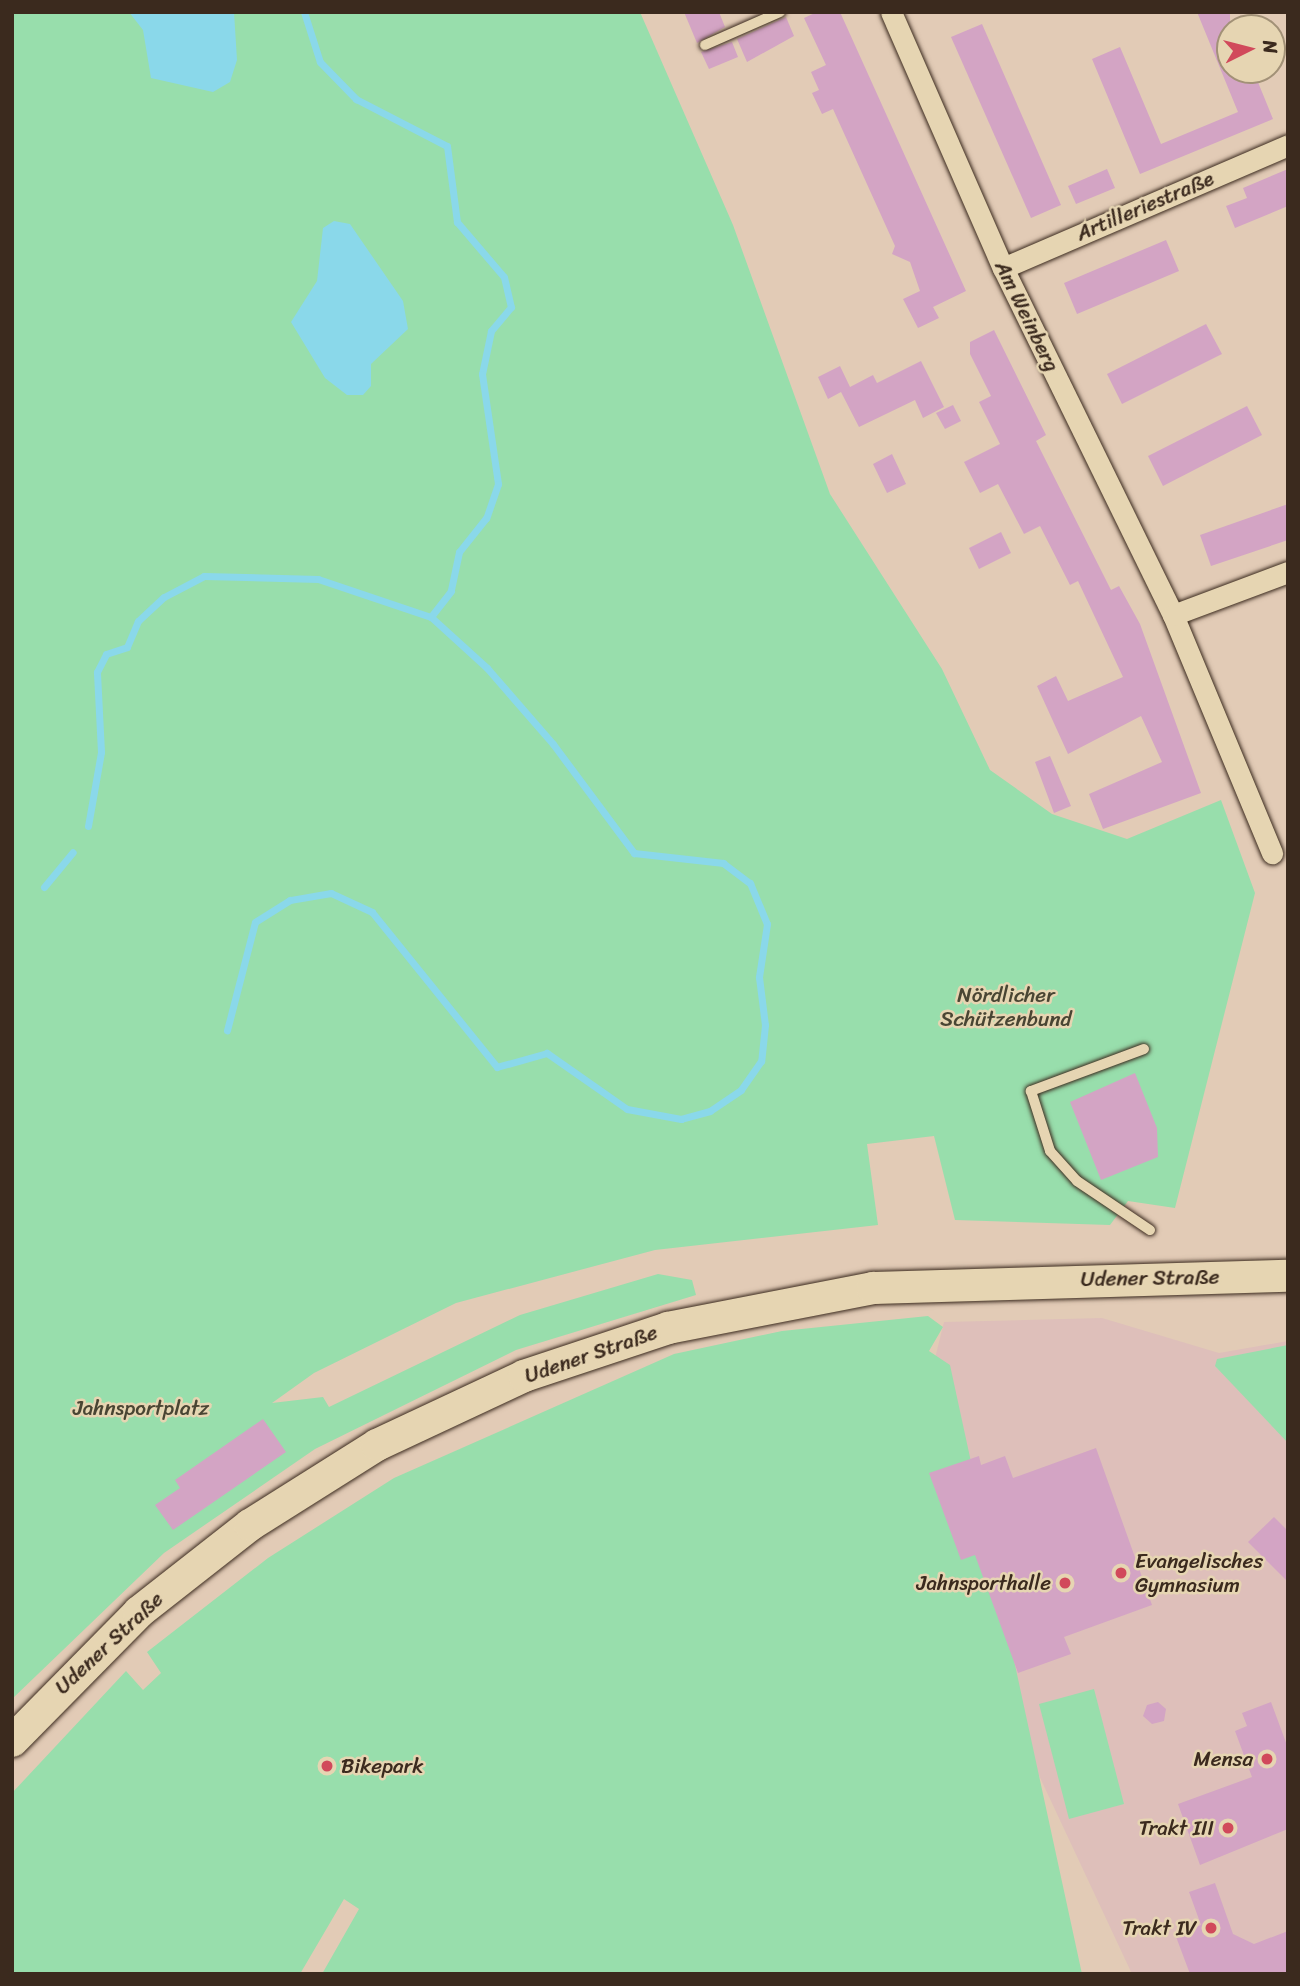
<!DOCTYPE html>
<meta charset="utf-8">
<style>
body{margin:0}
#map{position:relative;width:1300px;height:1986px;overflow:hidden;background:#e2cbb6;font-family:Sriracha,sans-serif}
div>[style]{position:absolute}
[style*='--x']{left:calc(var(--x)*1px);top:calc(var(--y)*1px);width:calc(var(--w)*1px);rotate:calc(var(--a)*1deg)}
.built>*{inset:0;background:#debfba}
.green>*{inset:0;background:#98deac}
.water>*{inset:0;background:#8ad8ea}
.stream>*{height:7px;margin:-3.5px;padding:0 3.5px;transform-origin:3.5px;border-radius:3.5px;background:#8ad8ea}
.building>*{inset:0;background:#d3a4c4}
.roads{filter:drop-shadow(0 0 2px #3b2a1e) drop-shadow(0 0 2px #3b2a1e)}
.service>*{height:10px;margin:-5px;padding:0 5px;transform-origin:5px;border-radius:5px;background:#e6d5b2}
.minor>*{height:21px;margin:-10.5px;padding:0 10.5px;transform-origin:10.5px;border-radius:10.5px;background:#e6d5b2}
.secondary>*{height:32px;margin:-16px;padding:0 16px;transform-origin:16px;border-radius:16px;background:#e6d5b2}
.dots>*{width:19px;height:19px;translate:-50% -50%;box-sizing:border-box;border:4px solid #e6d5b2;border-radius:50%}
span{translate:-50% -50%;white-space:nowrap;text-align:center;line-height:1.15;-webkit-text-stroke:5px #e6d5b2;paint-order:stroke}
.street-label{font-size:21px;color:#3b2a1e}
.park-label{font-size:21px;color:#494533}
.poi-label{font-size:21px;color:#3b2a1e}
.left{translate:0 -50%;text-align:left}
.right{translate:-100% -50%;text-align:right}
.frame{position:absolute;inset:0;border:14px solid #3b2a1e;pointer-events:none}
.north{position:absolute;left:1216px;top:14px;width:70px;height:70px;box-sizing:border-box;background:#e6d5b2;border:2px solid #a29177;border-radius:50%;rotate:84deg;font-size:19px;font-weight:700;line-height:28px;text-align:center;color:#3b2a1e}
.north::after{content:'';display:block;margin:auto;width:24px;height:32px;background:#d1495b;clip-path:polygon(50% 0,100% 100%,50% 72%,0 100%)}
</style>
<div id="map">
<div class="built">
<div style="clip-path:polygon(1102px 1318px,1219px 1353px,1288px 1341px,1288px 1974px,1132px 1974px,999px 1690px,911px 1455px,944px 1322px)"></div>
</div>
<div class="green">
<div style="clip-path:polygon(12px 12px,640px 12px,733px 225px,830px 494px,942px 669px,990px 770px,1052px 814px,1127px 839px,1221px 800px,1255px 893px,1175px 1208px,1128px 1201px,1110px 1225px,955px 1220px,934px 1136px,867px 1144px,878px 1225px,655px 1250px,456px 1303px,314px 1373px,272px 1403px,323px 1397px,329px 1407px,520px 1315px,658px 1274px,692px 1280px,696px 1295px,516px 1350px,315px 1449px,164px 1553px,12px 1699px)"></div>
<div style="clip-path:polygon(928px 1316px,943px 1327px,929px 1351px,950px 1365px,1082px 1974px,322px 1974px,359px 1909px,344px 1899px,300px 1974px,12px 1974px,12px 1793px,126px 1671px,143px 1690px,161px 1673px,147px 1652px,268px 1558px,394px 1478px,674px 1354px,782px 1331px)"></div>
<div style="clip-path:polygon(1288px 1345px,1288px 1443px,1215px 1366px,1217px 1359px)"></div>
<div style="clip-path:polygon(1094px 1689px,1124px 1804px,1069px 1819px,1039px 1704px)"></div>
</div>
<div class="water">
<div style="clip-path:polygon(129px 12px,234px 12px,237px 60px,230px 82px,213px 92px,151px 78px,143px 30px)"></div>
<div style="clip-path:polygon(334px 221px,350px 224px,403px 301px,408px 329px,371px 364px,371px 386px,363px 395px,347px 395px,325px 378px,291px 322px,317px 281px,323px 228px)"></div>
</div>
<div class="stream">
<div style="--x:304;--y:12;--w:52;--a:72.3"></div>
<div style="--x:320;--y:62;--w:52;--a:45.8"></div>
<div style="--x:356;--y:99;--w:102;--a:27.3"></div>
<div style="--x:447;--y:146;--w:77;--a:82.5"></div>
<div style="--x:457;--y:222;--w:72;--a:49.5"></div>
<div style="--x:504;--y:277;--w:31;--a:77"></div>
<div style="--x:511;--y:307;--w:31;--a:130"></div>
<div style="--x:491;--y:331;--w:44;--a:101.8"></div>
<div style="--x:482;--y:374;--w:111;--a:81.7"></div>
<div style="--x:498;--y:484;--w:36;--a:109"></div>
<div style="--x:486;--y:518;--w:43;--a:128.5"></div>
<div style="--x:459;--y:552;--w:40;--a:102"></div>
<div style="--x:451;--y:591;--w:33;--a:128"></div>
<div style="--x:88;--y:826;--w:75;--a:-80"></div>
<div style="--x:101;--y:752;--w:80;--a:-92.9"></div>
<div style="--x:97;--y:672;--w:20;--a:-63"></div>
<div style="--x:106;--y:654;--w:22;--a:-18"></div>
<div style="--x:127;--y:647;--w:28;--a:-67"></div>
<div style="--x:138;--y:621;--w:35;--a:-43"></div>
<div style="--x:164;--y:597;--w:45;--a:-27.7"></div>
<div style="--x:204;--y:576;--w:114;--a:1.5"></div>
<div style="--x:318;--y:579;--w:119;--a:18.6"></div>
<div style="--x:431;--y:617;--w:76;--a:42.3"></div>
<div style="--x:487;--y:668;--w:101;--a:49"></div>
<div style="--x:553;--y:744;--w:136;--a:53.4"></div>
<div style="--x:634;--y:853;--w:90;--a:6.4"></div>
<div style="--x:723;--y:863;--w:34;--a:37"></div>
<div style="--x:750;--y:883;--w:44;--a:67.5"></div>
<div style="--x:767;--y:924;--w:54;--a:98.6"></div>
<div style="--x:759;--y:977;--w:48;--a:82.9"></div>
<div style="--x:765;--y:1025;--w:36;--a:96"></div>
<div style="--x:761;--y:1061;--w:35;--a:125"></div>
<div style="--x:741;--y:1090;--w:37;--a:146"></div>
<div style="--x:710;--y:1111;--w:30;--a:165"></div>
<div style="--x:681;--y:1119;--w:55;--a:-169.5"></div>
<div style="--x:627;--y:1109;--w:98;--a:-145"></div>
<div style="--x:547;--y:1053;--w:52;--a:164.4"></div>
<div style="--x:497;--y:1067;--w:199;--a:-128.9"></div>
<div style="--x:372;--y:912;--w:45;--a:-155.1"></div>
<div style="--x:331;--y:893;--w:42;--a:170.3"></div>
<div style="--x:290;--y:900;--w:41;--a:147.8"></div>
<div style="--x:255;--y:922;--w:112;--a:104.5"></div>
<div style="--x:44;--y:887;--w:45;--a:-50.4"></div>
</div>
<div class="building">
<div style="clip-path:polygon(684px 12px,719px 12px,725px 27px,697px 43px)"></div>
<div style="clip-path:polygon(817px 12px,840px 12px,966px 291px,933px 307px,939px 318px,918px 328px,903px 299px,920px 291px,910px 262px,892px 254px,895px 246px,833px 109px,822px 114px,812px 93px,819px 90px,811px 72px,826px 65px,804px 18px)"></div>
<div style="clip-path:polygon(1197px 12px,1230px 12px,1230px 70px,1253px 70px,1273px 119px,1140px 174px,1092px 59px,1120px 47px,1161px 144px,1238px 112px)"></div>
<div style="clip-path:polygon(786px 17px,794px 36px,747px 62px,737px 39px)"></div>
<div style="clip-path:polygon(982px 24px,1061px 205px,1031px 218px,951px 37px)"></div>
<div style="clip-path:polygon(732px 42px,738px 57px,709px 69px,701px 52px)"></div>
<div style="clip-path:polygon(1107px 169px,1115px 188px,1076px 204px,1068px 186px)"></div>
<div style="clip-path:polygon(1288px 169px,1288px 206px,1235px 228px,1226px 206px,1247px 198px,1243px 188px)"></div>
<div style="clip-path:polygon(1166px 240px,1179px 271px,1077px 314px,1064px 283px)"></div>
<div style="clip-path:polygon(1206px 324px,1222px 354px,1122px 404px,1107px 374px)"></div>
<div style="clip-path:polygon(994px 330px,1046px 435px,1036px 441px,1111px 590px,1119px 586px,1140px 624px,1201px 793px,1103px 829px,1089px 794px,1162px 762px,1141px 716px,1068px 754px,1037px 686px,1056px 676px,1068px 701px,1123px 677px,1078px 581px,1070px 585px,1040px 526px,1024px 534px,998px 484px,980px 493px,964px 462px,1000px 444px,979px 402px,991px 396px,970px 354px,970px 342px)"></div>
<div style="clip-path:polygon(921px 361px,944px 407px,923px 418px,915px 400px,859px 427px,841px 392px,828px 399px,818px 377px,840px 366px,850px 387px,873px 375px,877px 383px)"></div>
<div style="clip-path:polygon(953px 405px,961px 421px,945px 429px,936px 413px)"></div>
<div style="clip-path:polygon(1247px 406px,1262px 435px,1163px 486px,1148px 456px)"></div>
<div style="clip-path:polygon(892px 454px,906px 484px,887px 493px,873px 464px)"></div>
<div style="clip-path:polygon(1288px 504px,1288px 540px,1211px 566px,1200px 535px)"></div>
<div style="clip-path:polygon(1001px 532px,1011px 553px,979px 569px,969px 548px)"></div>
<div style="clip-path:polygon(1050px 756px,1071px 806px,1054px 813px,1035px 762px)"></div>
<div style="clip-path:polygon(1135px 1073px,1157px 1128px,1158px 1157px,1101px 1180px,1070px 1102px)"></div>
<div style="clip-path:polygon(263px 1419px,286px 1452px,173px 1530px,155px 1505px,180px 1488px,175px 1480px)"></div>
<div style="clip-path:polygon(1096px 1448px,1152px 1605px,1064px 1637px,1071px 1654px,1018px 1673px,975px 1555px,961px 1560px,929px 1473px,979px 1456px,981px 1465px,1005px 1456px,1013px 1478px)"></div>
<div style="clip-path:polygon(1274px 1517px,1288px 1531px,1288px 1582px,1248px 1542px)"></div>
<div style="clip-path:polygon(1158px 1702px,1166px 1709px,1164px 1721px,1152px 1724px,1143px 1716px,1147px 1705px)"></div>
<div style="clip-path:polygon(1271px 1702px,1288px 1748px,1288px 1829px,1200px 1865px,1178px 1804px,1252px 1777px,1235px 1731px,1247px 1726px,1242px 1713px)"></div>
<div style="clip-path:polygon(1215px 1883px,1233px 1934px,1254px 1944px,1288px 1931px,1288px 1974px,1190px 1974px,1175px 1934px,1201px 1925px,1189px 1892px)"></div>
</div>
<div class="roads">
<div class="service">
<div style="--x:705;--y:45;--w:82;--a:-23.7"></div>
<div style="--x:1144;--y:1049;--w:121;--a:159.6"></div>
<div style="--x:1031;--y:1091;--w:63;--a:72.4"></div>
<div style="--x:1050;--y:1151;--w:40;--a:48"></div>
<div style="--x:1077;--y:1181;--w:88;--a:33.9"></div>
</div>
<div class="minor">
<div style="--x:891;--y:12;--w:279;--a:66.4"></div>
<div style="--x:1003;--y:268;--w:386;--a:63.9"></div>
<div style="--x:1173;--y:615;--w:258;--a:67.4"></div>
<div style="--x:1003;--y:268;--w:310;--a:-23.3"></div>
<div style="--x:1173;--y:615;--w:123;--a:-20.5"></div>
</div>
<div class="secondary">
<div style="--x:12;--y:1741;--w:181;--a:-45.4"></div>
<div style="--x:139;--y:1612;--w:141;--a:-38.1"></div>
<div style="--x:250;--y:1525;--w:150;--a:-32.2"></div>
<div style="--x:377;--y:1445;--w:162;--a:-25.1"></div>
<div style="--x:524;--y:1376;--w:152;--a:-18.4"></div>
<div style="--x:668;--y:1328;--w:209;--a:-11"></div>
<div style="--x:873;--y:1288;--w:415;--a:-1.7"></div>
</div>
</div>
<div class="dots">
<div style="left:1121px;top:1573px;background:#d1495b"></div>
<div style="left:1065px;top:1583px;background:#d1495b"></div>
<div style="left:1267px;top:1759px;background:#d1495b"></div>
<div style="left:327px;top:1766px;background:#d1495b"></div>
<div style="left:1228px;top:1828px;background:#d1495b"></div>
<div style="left:1211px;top:1928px;background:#d1495b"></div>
</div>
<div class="street-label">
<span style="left:1145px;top:206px;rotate:-23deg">Artilleriestraße</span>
<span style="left:1027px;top:316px;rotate:64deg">Am Weinberg</span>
<span style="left:1150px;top:1278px;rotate:-1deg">Udener Straße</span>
<span style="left:591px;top:1354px;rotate:-19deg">Udener Straße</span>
<span style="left:109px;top:1643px;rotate:-43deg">Udener Straße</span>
</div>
<div class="park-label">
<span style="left:1006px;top:1007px">Nördlicher<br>Schützenbund</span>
<span style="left:141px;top:1408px">Jahnsportplatz</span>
</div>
<div class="poi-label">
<span class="left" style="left:1135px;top:1573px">Evangelisches<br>Gymnasium</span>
<span class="right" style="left:1051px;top:1583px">Jahnsporthalle</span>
<span class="right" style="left:1253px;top:1759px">Mensa</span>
<span class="left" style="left:341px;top:1766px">Bikepark</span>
<span class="right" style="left:1214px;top:1828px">Trakt III</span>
<span class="right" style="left:1197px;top:1928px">Trakt IV</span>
</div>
<div class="frame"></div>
<div class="north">N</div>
</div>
